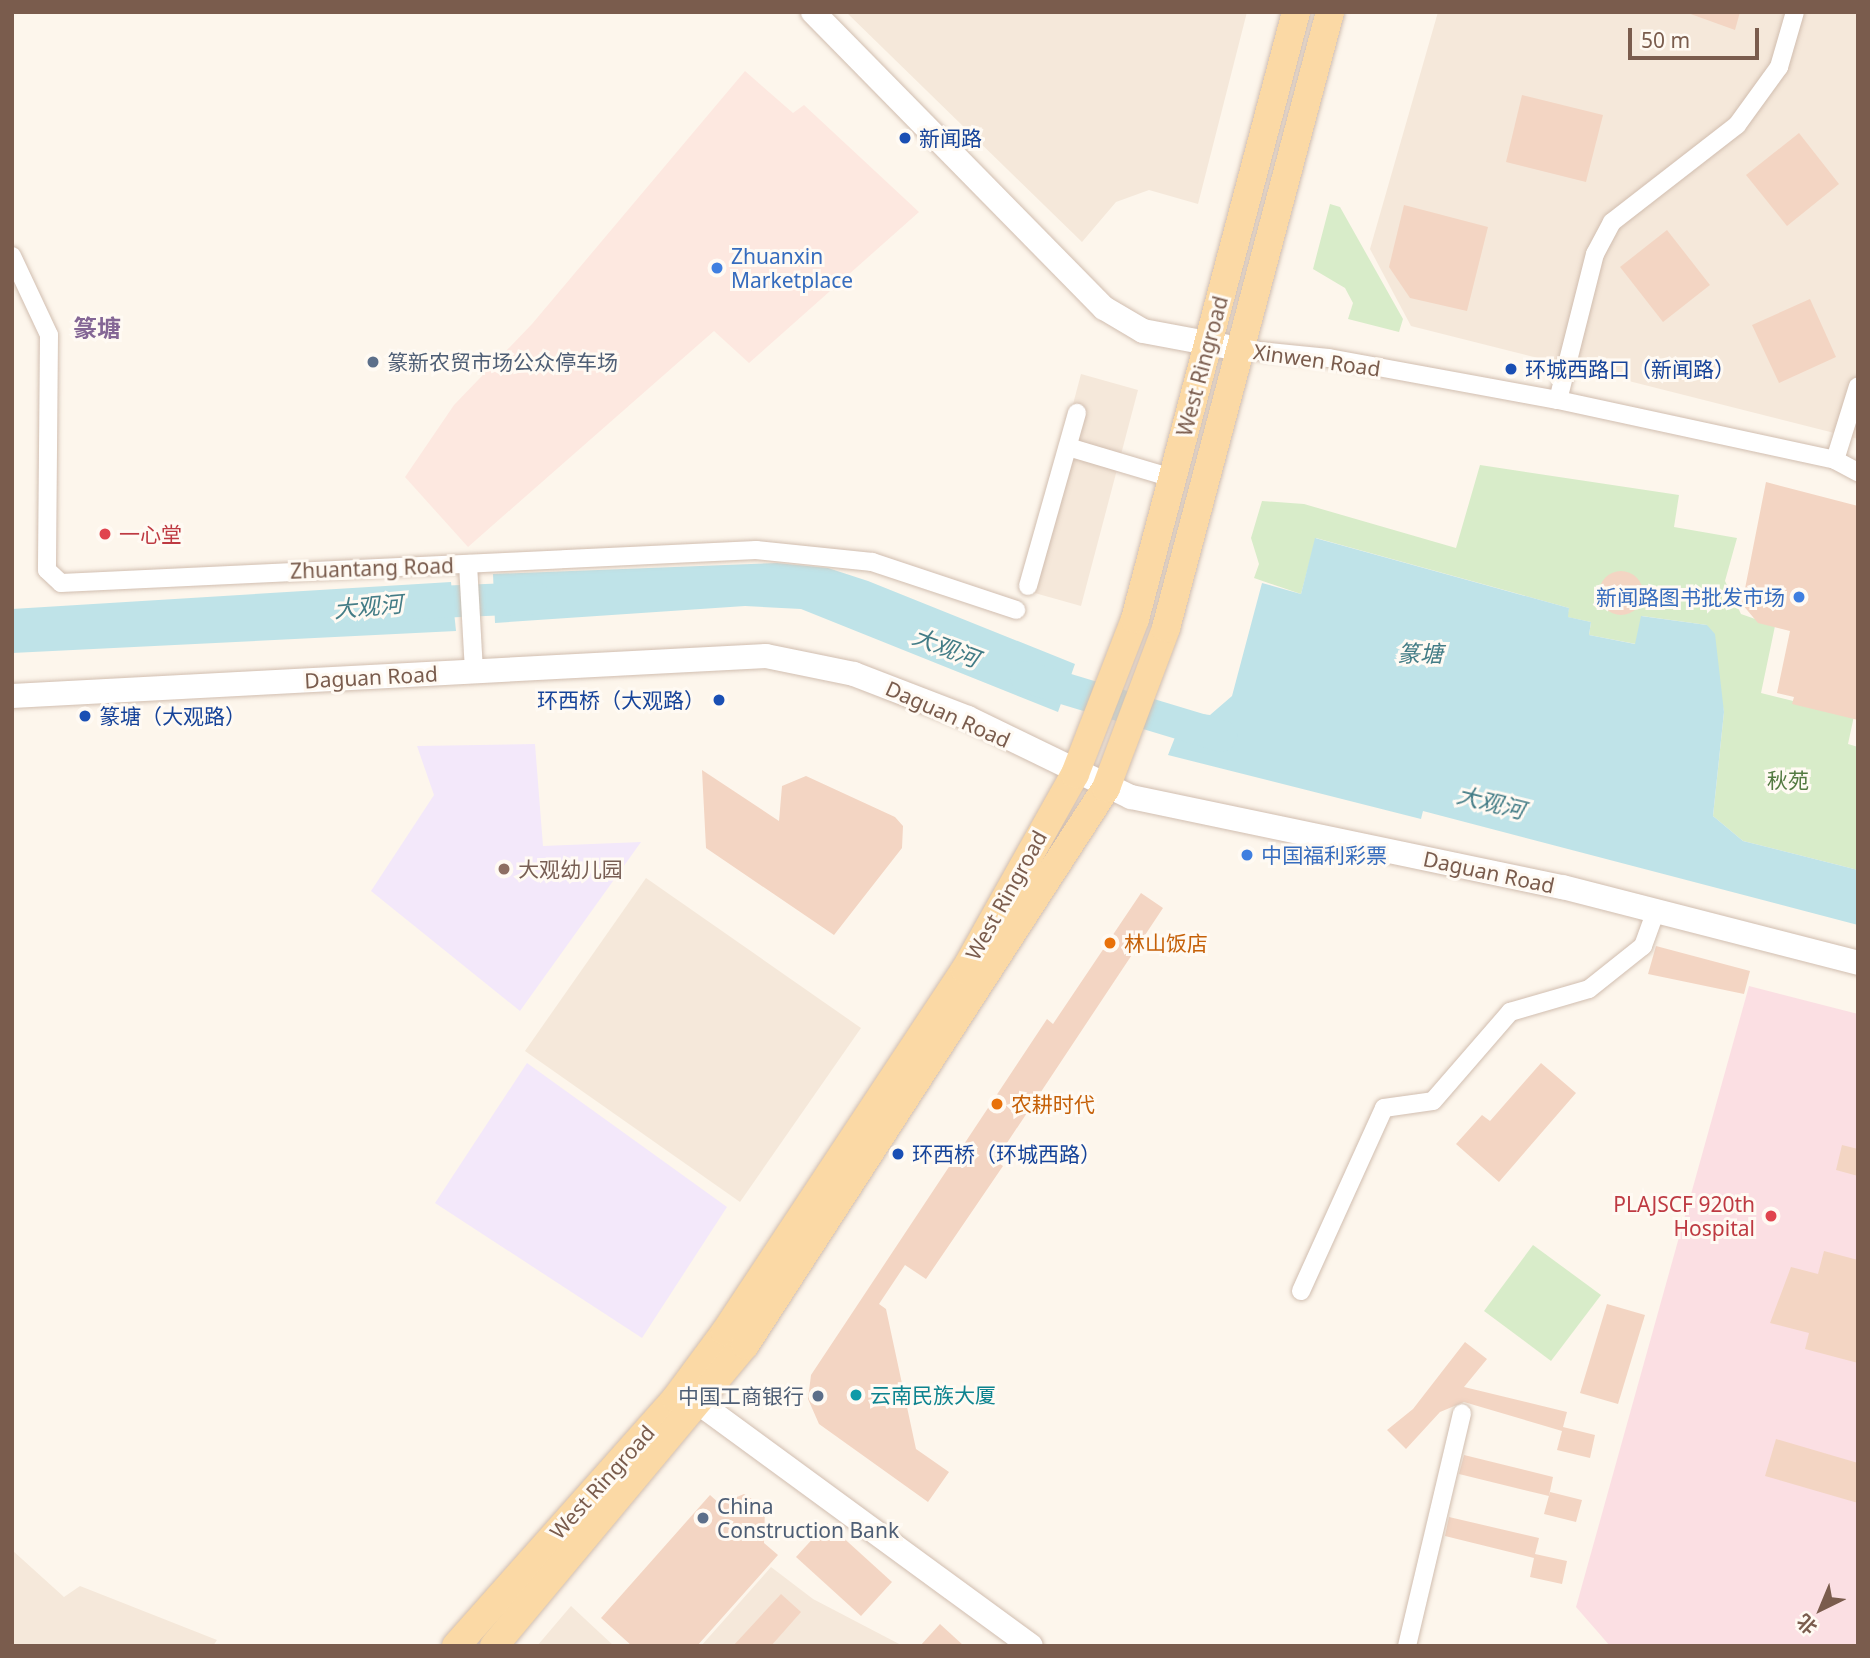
<!DOCTYPE html>
<meta charset="utf-8">
<style>
body{margin:0}
#map{position:relative;width:1870px;height:1658px;overflow:hidden;background:#fdf6ec;font-family:"Noto Sans","Noto Sans SC",sans-serif}
div>[style]{position:absolute}
[style*='--x']{left:calc(var(--x)*1px);top:calc(var(--y)*1px);width:calc(var(--w)*1px);rotate:calc(var(--a)*1deg)}
.residential>*{inset:0;background:#f5e8da}
.commercial>*{inset:0;background:#fde8e0}
.education>*{inset:0;background:#f3e8fa}
.medical>*{inset:0;background:#fbdfe3}
.green>*{inset:0;background:#d8ecc9}
.water>*{inset:0;background:#bfe3e8}
.river>*{height:32px;margin:-16px;padding:0 16px;transform-origin:16px;border-radius:16px;background:#bfe3e8}
.building>*{inset:0;background:#f3d5c3}
.round{border-radius:50%}
.roads{filter:drop-shadow(0 0 2px #d1beb0) drop-shadow(0 0 2px #d1beb0)}
.street>*{height:18px;margin:-9px;padding:0 9px;transform-origin:9px;border-radius:9px;background:#fff}
.secondary>*{height:24px;margin:-12px;padding:0 12px;transform-origin:12px;border-radius:12px;background:#fff}
.primary>*{height:28px;margin:-14px;padding:0 14px;transform-origin:14px;border-radius:14px;background:#fbd9a5}
.dots>*{width:19px;height:19px;translate:-50% -50%;box-sizing:border-box;border:4px solid #fffaf3;border-radius:50%}
span{translate:-50% -50%;white-space:nowrap;text-align:center;line-height:1.15;-webkit-text-stroke:6px #fffaf3;paint-order:stroke}
.transit-label{font-size:21px;color:#164399}
.left{translate:0 -50%;text-align:left}
.right{translate:-100% -50%;text-align:right}
.shop-label{font-size:21px;color:#366cbe}
.street-label{font-size:21px;color:#7a5c4d}
.service-label{font-size:21px;color:#4e5e75}
.health-label{font-size:21px;color:#be3a42}
.park-label{font-size:21px;color:#537a41}
.education-label{font-size:21px;color:#785e54}
.food-label{font-size:21px;color:#c56008}
.culture-label{font-size:21px;color:#0d838f}
.water-label{font-size:23px;color:#437c86;font-style:italic}
.quarter-label{font-size:24px;color:#846695;font-weight:700}
.frame{position:absolute;inset:0;border:14px solid #7a5c4d;pointer-events:none}
.north{position:absolute;left:1786px;top:1574px;width:70px;height:70px;-webkit-text-stroke:5px #fffaf3;paint-order:stroke;rotate:223deg;font-size:19px;font-weight:700;line-height:28px;text-align:center;color:#7a5c4d}
.north::after{content:'';display:block;margin:auto;width:24px;height:32px;background:#7a5c4d;clip-path:polygon(50% 0,100% 100%,50% 72%,0 100%)}
.scale{position:absolute;left:1628px;top:28px;width:131px;height:32px;box-sizing:border-box;border:4px solid #7a5c4d;border-top:0;padding-left:9px;font-size:21px;line-height:24px;white-space:nowrap;color:#7a5c4d;-webkit-text-stroke:5px #fffaf3;paint-order:stroke}
</style>
<div id="map">
<div class="residential">
<div style="clip-path:polygon(846px 12px,1247px 12px,1198px 204px,1149px 190px,1116px 202px,1082px 242px)"></div>
<div style="clip-path:polygon(1438px 12px,1858px 12px,1858px 439px,1411px 326px,1370px 249px)"></div>
<div style="clip-path:polygon(1081px 374px,1138px 390px,1081px 606px,1024px 590px)"></div>
<div style="clip-path:polygon(646px 878px,861px 1028px,740px 1202px,525px 1051px)"></div>
<div style="clip-path:polygon(12px 1550px,64px 1597px,80px 1586px,217px 1640px,213px 1646px,12px 1646px)"></div>
<div style="clip-path:polygon(771px 1567px,813px 1599px,903px 1646px,701px 1646px)"></div>
<div style="clip-path:polygon(571px 1606px,614px 1646px,537px 1646px)"></div>
</div>
<div class="commercial">
<div style="clip-path:polygon(745px 71px,793px 113px,804px 105px,919px 212px,749px 363px,714px 331px,468px 547px,405px 477px,454px 405px,532px 324px)"></div>
</div>
<div class="education">
<div style="clip-path:polygon(535px 744px,543px 846px,641px 842px,520px 1011px,371px 891px,434px 795px,417px 746px)"></div>
<div style="clip-path:polygon(527px 1063px,727px 1207px,642px 1338px,435px 1203px)"></div>
</div>
<div class="medical">
<div style="clip-path:polygon(1749px 986px,1858px 1014px,1858px 1646px,1610px 1646px,1576px 1607px)"></div>
</div>
<div class="green">
<div style="clip-path:polygon(1330px 204px,1340px 207px,1403px 319px,1399px 332px,1348px 319px,1353px 303px,1345px 288px,1313px 269px)"></div>
<div style="clip-path:polygon(1480px 465px,1679px 495px,1674px 527px,1737px 538px,1725px 581px,1741px 614px,1775px 626px,1761px 693px,1854px 716px,1848px 744px,1858px 747px,1858px 870px,1743px 841px,1713px 816px,1724px 712px,1707px 625px,1642px 616px,1636px 644px,1589px 635px,1591px 622px,1567px 617px,1569px 608px,1316px 538px,1301px 594px,1254px 578px,1259px 564px,1251px 538px,1262px 501px,1304px 504px,1456px 548px)"></div>
<div style="clip-path:polygon(1533px 1245px,1601px 1295px,1551px 1361px,1484px 1311px)"></div>
</div>
<div class="water">
<div style="clip-path:polygon(1315px 538px,1569px 608px,1568px 617px,1591px 622px,1589px 635px,1635px 644px,1641px 616px,1707px 625px,1715px 634px,1724px 712px,1713px 816px,1743px 841px,1858px 870px,1858px 925px,1423px 811px,1421px 819px,1168px 755px,1185px 712px,1210px 715px,1232px 696px,1262px 583px,1301px 594px)"></div>
<div style="clip-path:polygon(777px 563px,828px 568px,868px 581px,1075px 664px,1058px 712px,801px 609px,745px 606px,495px 623px,493px 574px)"></div>
<div style="clip-path:polygon(451px 582px,456px 631px,12px 653px,12px 609px)"></div>
</div>
<div class="river">
<div style="--x:412;--y:603;--w:123;--a:-2.3"></div>
<div style="--x:1026;--y:677;--w:204;--a:16.8"></div>
</div>
<div class="building">
<div style="clip-path:polygon(1685px 12px,1740px 12px,1735px 30px)"></div>
<div style="clip-path:polygon(1522px 95px,1603px 115px,1586px 182px,1506px 162px)"></div>
<div style="clip-path:polygon(1799px 133px,1839px 184px,1787px 226px,1746px 175px)"></div>
<div style="clip-path:polygon(1404px 205px,1488px 227px,1467px 311px,1410px 298px,1389px 267px)"></div>
<div style="clip-path:polygon(1667px 230px,1710px 285px,1663px 322px,1620px 267px)"></div>
<div style="clip-path:polygon(1810px 299px,1836px 357px,1779px 383px,1752px 325px)"></div>
<div style="clip-path:polygon(1766px 482px,1858px 506px,1858px 720px,1792px 704px,1794px 697px,1777px 693px,1790px 631px,1758px 623px,1742px 604px)"></div>
<div class="round" style="left:1599px;top:571px;width:44px;height:44px"></div>
<div style="clip-path:polygon(702px 770px,779px 821px,782px 786px,806px 776px,895px 817px,903px 826px,902px 848px,834px 935px,706px 848px)"></div>
<div style="clip-path:polygon(1141px 893px,1163px 908px,995px 1161px,1003px 1166px,926px 1279px,905px 1265px,879px 1304px,886px 1309px,916px 1449px,949px 1472px,928px 1502px,819px 1424px,808px 1399px,811px 1375px,1047px 1019px,1053px 1024px)"></div>
<div style="clip-path:polygon(1656px 946px,1750px 971px,1744px 994px,1648px 974px)"></div>
<div style="clip-path:polygon(1541px 1063px,1576px 1093px,1499px 1182px,1456px 1144px,1482px 1115px,1490px 1121px)"></div>
<div style="clip-path:polygon(1842px 1145px,1858px 1149px,1858px 1176px,1836px 1170px)"></div>
<div style="clip-path:polygon(1824px 1251px,1858px 1260px,1858px 1363px,1805px 1349px,1809px 1333px,1770px 1323px,1791px 1267px,1818px 1274px)"></div>
<div style="clip-path:polygon(1607px 1304px,1645px 1315px,1618px 1404px,1580px 1393px)"></div>
<div style="clip-path:polygon(1465px 1342px,1487px 1359px,1464px 1387px,1567px 1412px,1563px 1427px,1595px 1435px,1590px 1458px,1557px 1450px,1562px 1431px,1464px 1402px,1440px 1412px,1406px 1449px,1387px 1430px,1413px 1409px)"></div>
<div style="clip-path:polygon(1776px 1439px,1858px 1463px,1858px 1503px,1765px 1476px)"></div>
<div style="clip-path:polygon(1464px 1455px,1553px 1477px,1549px 1496px,1459px 1474px)"></div>
<div style="clip-path:polygon(1550px 1492px,1582px 1500px,1576px 1522px,1544px 1514px)"></div>
<div style="clip-path:polygon(744px 1494px,765px 1508px,764px 1543px,778px 1555px,697px 1646px,632px 1646px,601px 1618px,710px 1495px,720px 1504px)"></div>
<div style="clip-path:polygon(1449px 1517px,1539px 1538px,1535px 1554px,1567px 1561px,1562px 1584px,1530px 1577px,1534px 1558px,1445px 1536px)"></div>
<div style="clip-path:polygon(827px 1523px,892px 1582px,861px 1616px,796px 1557px)"></div>
<div style="clip-path:polygon(781px 1594px,801px 1612px,771px 1646px,733px 1646px)"></div>
<div style="clip-path:polygon(940px 1624px,964px 1646px,920px 1646px)"></div>
</div>
<div class="roads">
<div class="street">
<div style="--x:12;--y:256;--w:87;--a:64.9"></div>
<div style="--x:49;--y:335;--w:235;--a:90.5"></div>
<div style="--x:47;--y:570;--w:19;--a:43"></div>
<div style="--x:61;--y:583;--w:696;--a:-2.72"></div>
<div style="--x:756;--y:550;--w:117;--a:5.9"></div>
<div style="--x:872;--y:562;--w:152;--a:18.4"></div>
<div style="--x:1239;--y:349;--w:90;--a:5.7"></div>
<div style="--x:1329;--y:358;--w:233;--a:10.4"></div>
<div style="--x:1558;--y:400;--w:283;--a:12.2"></div>
<div style="--x:1835;--y:460;--w:26;--a:28"></div>
<div style="--x:1558;--y:400;--w:151;--a:-75.8"></div>
<div style="--x:1595;--y:254;--w:36;--a:-62"></div>
<div style="--x:1612;--y:222;--w:158;--a:-37.8"></div>
<div style="--x:1737;--y:125;--w:72;--a:-54.1"></div>
<div style="--x:1779;--y:67;--w:57;--a:-73.8"></div>
<div style="--x:1068;--y:447;--w:109;--a:16.6"></div>
<div style="--x:1835;--y:460;--w:77;--a:-72.7"></div>
<div style="--x:468;--y:564;--w:107;--a:86.8"></div>
<div style="--x:1028;--y:586;--w:180;--a:-74.2"></div>
<div style="--x:1301;--y:1291;--w:201;--a:-65.6"></div>
<div style="--x:1384;--y:1108;--w:49;--a:-8.1"></div>
<div style="--x:1433;--y:1101;--w:118;--a:-49.1"></div>
<div style="--x:1510;--y:1012;--w:82;--a:-16.2"></div>
<div style="--x:1589;--y:989;--w:69;--a:-38.5"></div>
<div style="--x:1643;--y:946;--w:37;--a:-70"></div>
<div style="--x:1407;--y:1646;--w:239;--a:-76.7"></div>
</div>
<div class="secondary">
<div style="--x:813;--y:12;--w:415;--a:45.5"></div>
<div style="--x:1104;--y:308;--w:45;--a:30.5"></div>
<div style="--x:1143;--y:331;--w:98;--a:10.6"></div>
<div style="--x:12;--y:696;--w:755;--a:-3.04"></div>
<div style="--x:766;--y:656;--w:90;--a:11.6"></div>
<div style="--x:854;--y:674;--w:122;--a:21.1"></div>
<div style="--x:968;--y:718;--w:181;--a:25.9"></div>
<div style="--x:1131;--y:797;--w:441;--a:11.8"></div>
<div style="--x:1563;--y:887;--w:305;--a:14.4"></div>
<div style="--x:699;--y:1403;--w:411;--a:36.2"></div>
</div>
<div class="primary">
<div style="--x:456;--y:1646;--w:332;--a:-48.4"></div>
<div style="--x:676;--y:1398;--w:82;--a:-53.4"></div>
<div style="--x:725;--y:1332;--w:434;--a:-56.5"></div>
<div style="--x:965;--y:970;--w:225;--a:-60.7"></div>
<div style="--x:1075;--y:774;--w:166;--a:-68.8"></div>
<div style="--x:1135;--y:619;--w:628;--a:-75.14"></div>
<div style="--x:494;--y:1646;--w:392;--a:-50.2"></div>
<div style="--x:745;--y:1345;--w:664;--a:-57.05"></div>
<div style="--x:1106;--y:788;--w:171;--a:-69.4"></div>
<div style="--x:1166;--y:628;--w:637;--a:-75.09"></div>
</div>
</div>
<div class="dots">
<div style="left:905px;top:138px;background:#1a4fb4"></div>
<div style="left:717px;top:268px;background:#3f7fe0"></div>
<div style="left:373px;top:362px;background:#5c6f8a"></div>
<div style="left:1511px;top:369px;background:#1a4fb4"></div>
<div style="left:105px;top:534px;background:#e0444e"></div>
<div style="left:1799px;top:597px;background:#3f7fe0"></div>
<div style="left:719px;top:700px;background:#1a4fb4"></div>
<div style="left:85px;top:716px;background:#1a4fb4"></div>
<div style="left:1247px;top:855px;background:#3f7fe0"></div>
<div style="left:504px;top:869px;background:#8d6e63"></div>
<div style="left:1110px;top:943px;background:#e8710a"></div>
<div style="left:997px;top:1104px;background:#e8710a"></div>
<div style="left:898px;top:1154px;background:#1a4fb4"></div>
<div style="left:1771px;top:1216px;background:#e0444e"></div>
<div style="left:856px;top:1395px;background:#0f9aa8"></div>
<div style="left:818px;top:1396px;background:#5c6f8a"></div>
<div style="left:703px;top:1518px;background:#5c6f8a"></div>
</div>
<div class="transit-label">
<span class="left" style="left:919px;top:138px">新闻路</span>
<span class="left" style="left:1525px;top:369px">环城西路口（新闻路）</span>
<span class="right" style="left:705px;top:700px">环西桥（大观路）</span>
<span class="left" style="left:99px;top:716px">篆塘（大观路）</span>
<span class="left" style="left:912px;top:1154px">环西桥（环城西路）</span>
</div>
<div class="shop-label">
<span class="left" style="left:731px;top:268px">Zhuanxin<br>Marketplace</span>
<span class="right" style="left:1785px;top:597px">新闻路图书批发市场</span>
<span class="left" style="left:1261px;top:855px">中国福利彩票</span>
</div>
<div class="street-label">
<span style="left:1317px;top:360px;rotate:8deg">Xinwen Road</span>
<span style="left:1202px;top:366px;rotate:-75deg">West Ringroad</span>
<span style="left:372px;top:568px;rotate:-2deg">Zhuantang Road</span>
<span style="left:371px;top:677px;rotate:-3deg">Daguan Road</span>
<span style="left:948px;top:714px;rotate:24deg">Daguan Road</span>
<span style="left:1489px;top:872px;rotate:12deg">Daguan Road</span>
<span style="left:1006px;top:895px;rotate:-61deg">West Ringroad</span>
<span style="left:602px;top:1482px;rotate:-48deg">West Ringroad</span>
</div>
<div class="service-label">
<span class="left" style="left:387px;top:362px">篆新农贸市场公众停车场</span>
<span class="right" style="left:804px;top:1396px">中国工商银行</span>
<span class="left" style="left:717px;top:1518px">China<br>Construction Bank</span>
</div>
<div class="health-label">
<span class="left" style="left:119px;top:534px">一心堂</span>
<span class="right" style="left:1755px;top:1216px">PLAJSCF 920th<br>Hospital</span>
</div>
<div class="park-label">
<span style="left:1788px;top:780px">秋苑</span>
</div>
<div class="education-label">
<span class="left" style="left:518px;top:869px">大观幼儿园</span>
</div>
<div class="food-label">
<span class="left" style="left:1124px;top:943px">林山饭店</span>
<span class="left" style="left:1011px;top:1104px">农耕时代</span>
</div>
<div class="culture-label">
<span class="left" style="left:870px;top:1395px">云南民族大厦</span>
</div>
<div class="water-label">
<span style="left:368px;top:606px;rotate:-5deg">大观河</span>
<span style="left:946px;top:647px;rotate:21deg">大观河</span>
<span style="left:1420px;top:653px">篆塘</span>
<span style="left:1491px;top:802px;rotate:14deg">大观河</span>
</div>
<div class="quarter-label">
<span style="left:97px;top:328px">篆塘</span>
</div>
<div class="frame"></div>
<div class="north">北</div>
<div class="scale">50 m</div>
</div>
